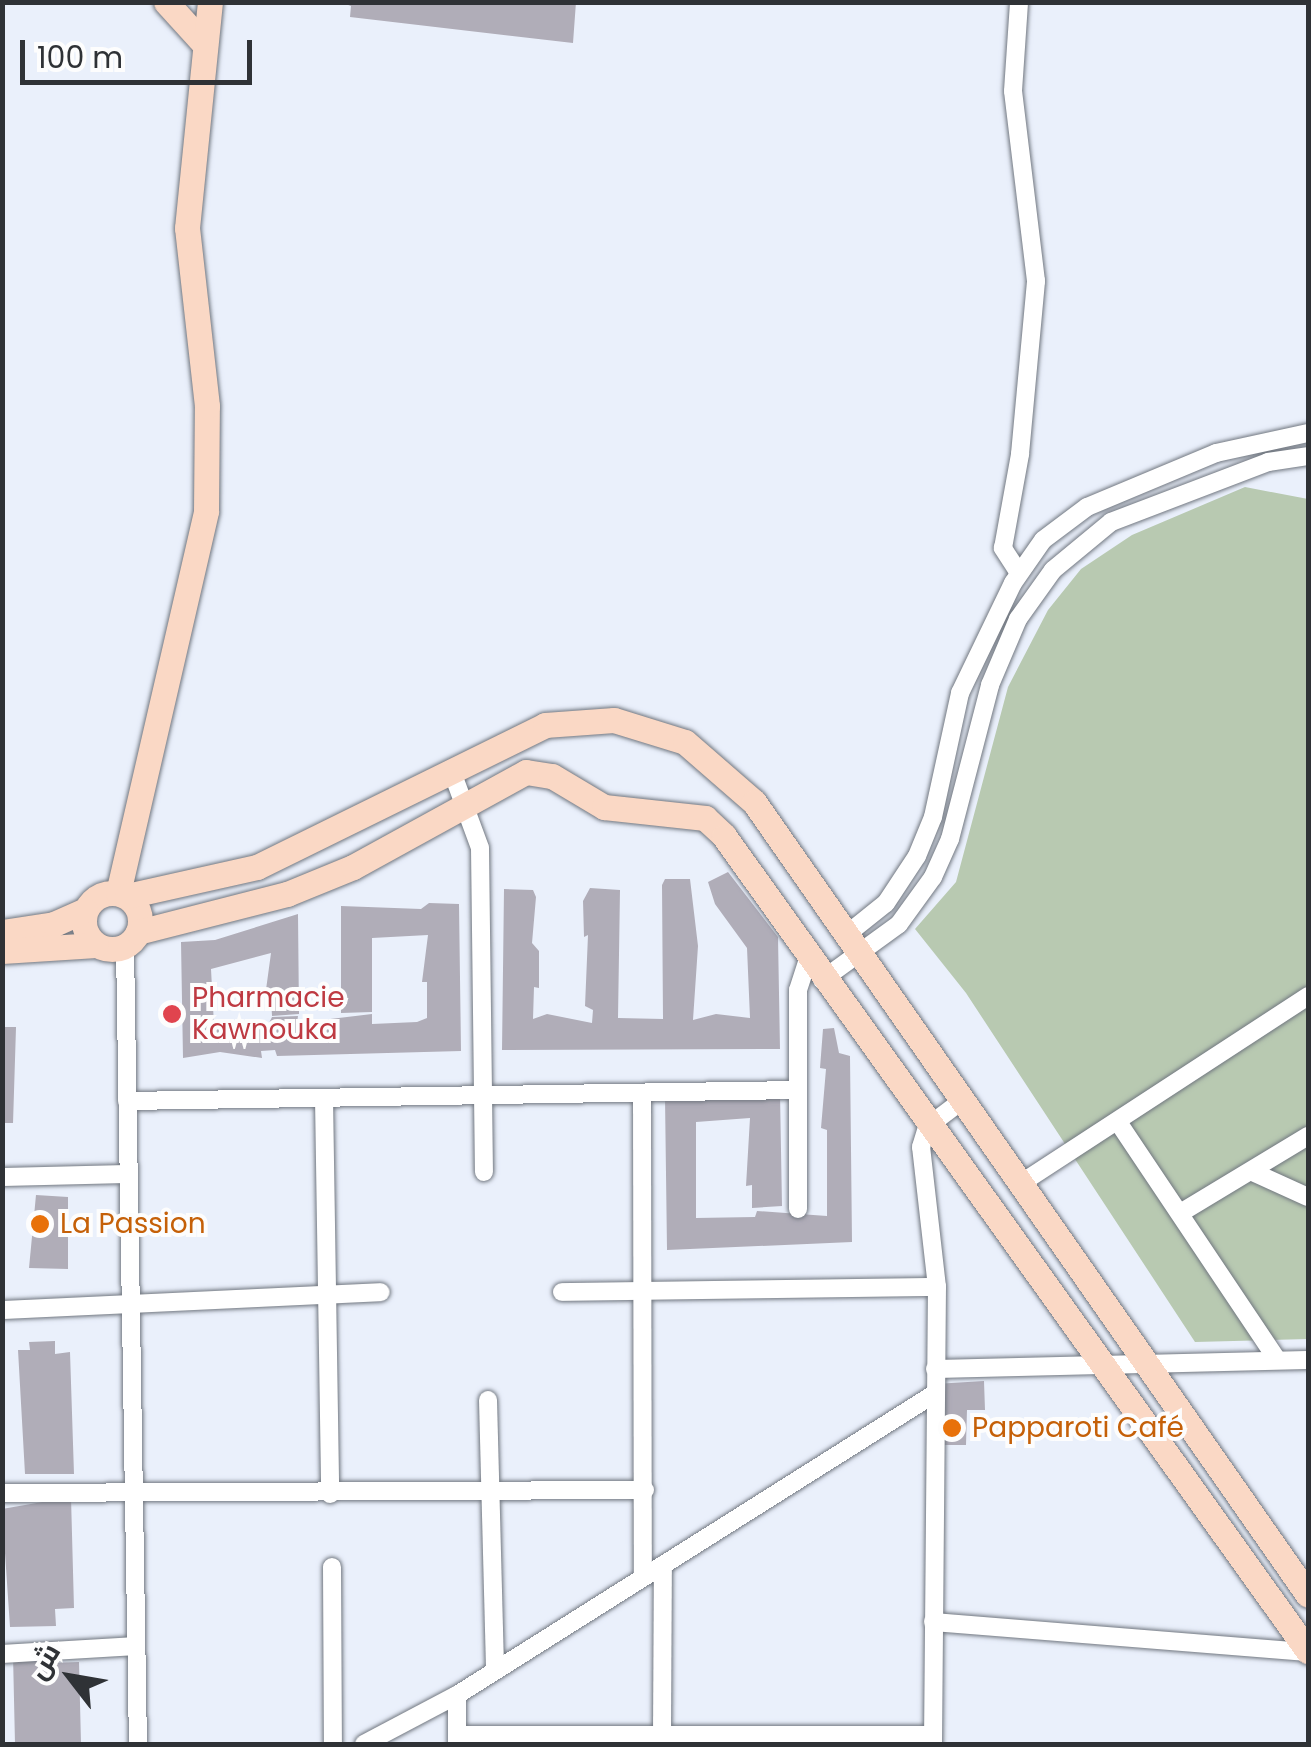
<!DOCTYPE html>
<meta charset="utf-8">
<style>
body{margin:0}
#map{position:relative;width:1311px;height:1747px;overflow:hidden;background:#eaf0fb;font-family:Poppins,Cairo,sans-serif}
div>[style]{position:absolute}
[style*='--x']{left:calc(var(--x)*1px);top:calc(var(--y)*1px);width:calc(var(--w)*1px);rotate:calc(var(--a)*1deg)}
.green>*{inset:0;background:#b8c9b1}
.building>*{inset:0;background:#b0adb8}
.roads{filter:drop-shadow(0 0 2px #717780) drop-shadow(0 0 2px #717780)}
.street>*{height:18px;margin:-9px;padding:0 9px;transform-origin:9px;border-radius:9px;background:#fff}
.secondary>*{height:25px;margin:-12.5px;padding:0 12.5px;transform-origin:12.5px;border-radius:12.5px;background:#fad8c5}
.secondary>.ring{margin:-12.5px;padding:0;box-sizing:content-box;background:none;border:25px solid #fad8c5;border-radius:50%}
.dots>*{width:28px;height:28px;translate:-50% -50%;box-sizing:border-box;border:5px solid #fdfdfd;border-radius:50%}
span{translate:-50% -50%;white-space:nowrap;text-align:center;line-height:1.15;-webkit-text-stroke:8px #fdfdfd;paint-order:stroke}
.health-label{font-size:28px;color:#be3a42}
.left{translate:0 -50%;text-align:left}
.food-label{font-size:28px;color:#c56008}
.frame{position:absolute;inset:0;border:5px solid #2f3236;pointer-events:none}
.north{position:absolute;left:20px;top:1627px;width:100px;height:100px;-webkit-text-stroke:8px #fdfdfd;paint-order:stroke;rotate:301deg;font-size:28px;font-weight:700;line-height:40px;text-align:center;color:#2f3236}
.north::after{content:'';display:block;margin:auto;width:35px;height:45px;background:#2f3236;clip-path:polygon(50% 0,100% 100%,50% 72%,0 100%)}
.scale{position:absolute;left:20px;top:40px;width:232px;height:45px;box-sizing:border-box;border:5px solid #2f3236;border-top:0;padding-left:12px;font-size:30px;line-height:35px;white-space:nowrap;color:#2f3236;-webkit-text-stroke:8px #fdfdfd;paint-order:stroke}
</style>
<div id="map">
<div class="green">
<div style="clip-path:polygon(1245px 487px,1308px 499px,1308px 1339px,1195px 1342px,966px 993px,915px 929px,956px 882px,1008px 687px,1048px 610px,1081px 569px,1132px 535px)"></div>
</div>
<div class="building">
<div style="clip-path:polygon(340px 2px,576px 2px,573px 43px,350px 17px,351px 6px)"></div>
<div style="clip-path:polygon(728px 872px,778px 937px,780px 1049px,502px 1050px,504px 889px,533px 890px,536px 897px,532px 943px,539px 951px,539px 988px,534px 987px,533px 1019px,547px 1014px,592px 1023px,593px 1010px,585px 1006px,588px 935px,584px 937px,583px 901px,590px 888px,620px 890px,618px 1018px,663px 1019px,662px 885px,665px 879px,690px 879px,698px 946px,693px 1020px,716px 1014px,750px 1018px,747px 948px,715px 904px,708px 882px)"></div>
<div style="clip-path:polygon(429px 903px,459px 904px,461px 1051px,277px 1056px,275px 1050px,261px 1051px,262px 1058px,220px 1052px,183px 1058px,181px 942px,215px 940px,298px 914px,299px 1014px,272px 1016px,271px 998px,265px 997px,271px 953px,211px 969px,214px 1025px,267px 1027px,272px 1017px,298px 1016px,297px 1023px,372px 1014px,372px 1024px,417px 1022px,427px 1018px,427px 982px,422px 982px,428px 935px,372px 938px,372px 1012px,341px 1013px,341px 906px,421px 909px)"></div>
<div style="clip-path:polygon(2px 1027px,16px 1027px,13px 1123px,2px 1123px)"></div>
<div style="clip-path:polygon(834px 1028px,839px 1053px,850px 1056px,852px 1242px,667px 1250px,665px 1098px,780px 1093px,782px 1206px,752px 1208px,752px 1185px,746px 1186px,750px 1118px,696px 1122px,696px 1218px,755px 1217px,757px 1211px,827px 1216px,827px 1130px,821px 1128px,826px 1069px,820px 1068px,823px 1029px)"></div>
<div style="clip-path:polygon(36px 1195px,68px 1197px,68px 1269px,29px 1268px)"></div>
<div style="clip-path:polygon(55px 1341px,55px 1354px,70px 1352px,74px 1474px,25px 1474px,18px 1350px,30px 1350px,29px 1342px)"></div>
<div style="clip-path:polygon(984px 1381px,985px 1410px,967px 1410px,966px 1445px,939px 1445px,935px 1384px)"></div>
<div style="clip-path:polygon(71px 1497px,74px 1608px,55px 1609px,56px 1626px,10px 1627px,2px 1509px)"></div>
<div style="clip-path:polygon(48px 1654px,49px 1663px,79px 1662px,81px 1744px,15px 1744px,13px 1655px)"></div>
</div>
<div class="roads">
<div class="street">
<div style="--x:1019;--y:573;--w:30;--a:-123"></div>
<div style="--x:1003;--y:548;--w:96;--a:-79.7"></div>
<div style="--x:1020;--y:454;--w:174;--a:-84.7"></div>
<div style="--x:1036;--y:281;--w:191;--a:-96.9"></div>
<div style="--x:1013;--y:91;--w:89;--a:-86.1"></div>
<div style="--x:451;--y:769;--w:84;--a:69.8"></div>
<div style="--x:480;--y:848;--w:324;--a:89.3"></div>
<div style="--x:846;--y:935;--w:51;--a:-38.7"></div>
<div style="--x:886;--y:903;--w:56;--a:-56.6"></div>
<div style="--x:917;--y:856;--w:42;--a:-67.7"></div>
<div style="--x:933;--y:817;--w:127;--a:-77.7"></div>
<div style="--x:960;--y:693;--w:122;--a:-64.3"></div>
<div style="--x:1013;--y:583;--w:52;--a:-55.1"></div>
<div style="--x:1043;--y:540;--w:55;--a:-36.9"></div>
<div style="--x:1087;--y:507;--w:140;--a:-22.7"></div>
<div style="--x:1216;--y:453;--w:94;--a:-12.3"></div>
<div style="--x:125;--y:946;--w:798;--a:89.07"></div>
<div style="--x:822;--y:980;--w:95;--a:-36"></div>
<div style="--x:899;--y:924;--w:58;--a:-54.1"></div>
<div style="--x:933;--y:877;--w:42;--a:-65.9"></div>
<div style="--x:950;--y:839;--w:159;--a:-75.4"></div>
<div style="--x:990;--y:685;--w:72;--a:-67"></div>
<div style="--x:1018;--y:619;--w:60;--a:-54.5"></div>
<div style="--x:1053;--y:570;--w:75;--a:-39.6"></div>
<div style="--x:1111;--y:522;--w:168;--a:-20.9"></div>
<div style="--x:1268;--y:462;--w:40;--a:-8.5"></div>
<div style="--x:642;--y:1093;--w:484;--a:89.9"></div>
<div style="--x:324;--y:1098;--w:396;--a:89.1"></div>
<div style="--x:127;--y:1101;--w:671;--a:-0.94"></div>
<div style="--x:1118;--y:1122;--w:284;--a:56.2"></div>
<div style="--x:1255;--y:1173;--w:58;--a:24.4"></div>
<div style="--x:2;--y:1177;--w:126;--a:-1.4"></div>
<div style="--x:1023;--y:1182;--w:340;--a:-33.1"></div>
<div style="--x:798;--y:1209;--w:219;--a:-90"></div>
<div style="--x:798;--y:990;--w:33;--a:-72"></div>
<div style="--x:1182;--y:1212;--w:147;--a:-31.1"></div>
<div style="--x:562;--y:1292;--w:375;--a:-0.8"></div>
<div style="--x:2;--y:1310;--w:379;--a:-2.7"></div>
<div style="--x:935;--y:1369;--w:373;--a:-1.4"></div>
<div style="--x:488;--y:1400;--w:269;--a:88.5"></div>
<div style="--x:2;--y:1493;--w:643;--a:-0.27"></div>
<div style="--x:332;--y:1567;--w:177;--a:89.7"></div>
<div style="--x:933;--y:1622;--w:376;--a:4.6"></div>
<div style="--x:2;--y:1654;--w:134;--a:-3.4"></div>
<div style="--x:457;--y:1695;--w:49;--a:90"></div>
<div style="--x:457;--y:1735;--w:476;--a:0"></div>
<div style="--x:662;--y:1736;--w:171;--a:-89.7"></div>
<div style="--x:364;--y:1744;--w:105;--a:-27.8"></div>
<div style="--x:457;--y:1695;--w:564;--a:-32.25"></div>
<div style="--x:933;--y:1744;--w:457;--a:-89.5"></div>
<div style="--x:937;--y:1287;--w:141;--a:-96.5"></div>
<div style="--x:921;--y:1147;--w:21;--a:-73"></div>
<div style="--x:927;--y:1127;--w:46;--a:-37.1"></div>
</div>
<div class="secondary">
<div style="--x:166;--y:2;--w:58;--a:47.8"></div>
<div class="ring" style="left:84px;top:893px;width:31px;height:31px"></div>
<div style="--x:118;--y:893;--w:392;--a:-77"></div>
<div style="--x:206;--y:511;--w:105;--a:-89.5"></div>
<div style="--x:207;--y:406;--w:179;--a:-96.4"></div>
<div style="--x:187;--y:228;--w:227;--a:-84.2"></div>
<div style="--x:127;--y:896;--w:133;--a:-12.6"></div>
<div style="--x:257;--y:867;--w:321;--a:-26.2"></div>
<div style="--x:545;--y:725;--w:69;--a:-4.1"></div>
<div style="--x:614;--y:720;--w:74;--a:17.2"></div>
<div style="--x:685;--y:742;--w:91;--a:41"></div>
<div style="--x:754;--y:802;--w:967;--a:55.06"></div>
<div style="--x:2;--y:932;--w:53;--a:-8.7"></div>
<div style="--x:54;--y:924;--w:34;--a:-24"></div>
<div style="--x:138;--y:932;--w:154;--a:-14.3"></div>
<div style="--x:287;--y:894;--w:71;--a:-22.2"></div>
<div style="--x:353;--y:867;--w:197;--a:-28.8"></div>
<div style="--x:526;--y:772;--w:26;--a:9"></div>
<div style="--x:552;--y:776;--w:61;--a:30.8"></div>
<div style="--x:604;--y:807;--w:102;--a:6.2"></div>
<div style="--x:705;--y:818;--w:26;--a:43"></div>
<div style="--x:724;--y:836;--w:1003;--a:54.38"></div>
<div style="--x:2;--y:951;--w:94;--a:-3.7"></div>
</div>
</div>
<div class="dots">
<div style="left:172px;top:1014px;background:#e0444e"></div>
<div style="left:40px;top:1224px;background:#e8710a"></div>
<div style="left:952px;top:1428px;background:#e8710a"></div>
</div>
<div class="health-label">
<span class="left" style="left:192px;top:1014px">Pharmacie<br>Kawnouka</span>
</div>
<div class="food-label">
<span class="left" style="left:60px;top:1224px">La Passion</span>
<span class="left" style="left:972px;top:1428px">Papparoti Café</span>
</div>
<div class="frame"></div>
<div class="north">ش</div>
<div class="scale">100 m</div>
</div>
